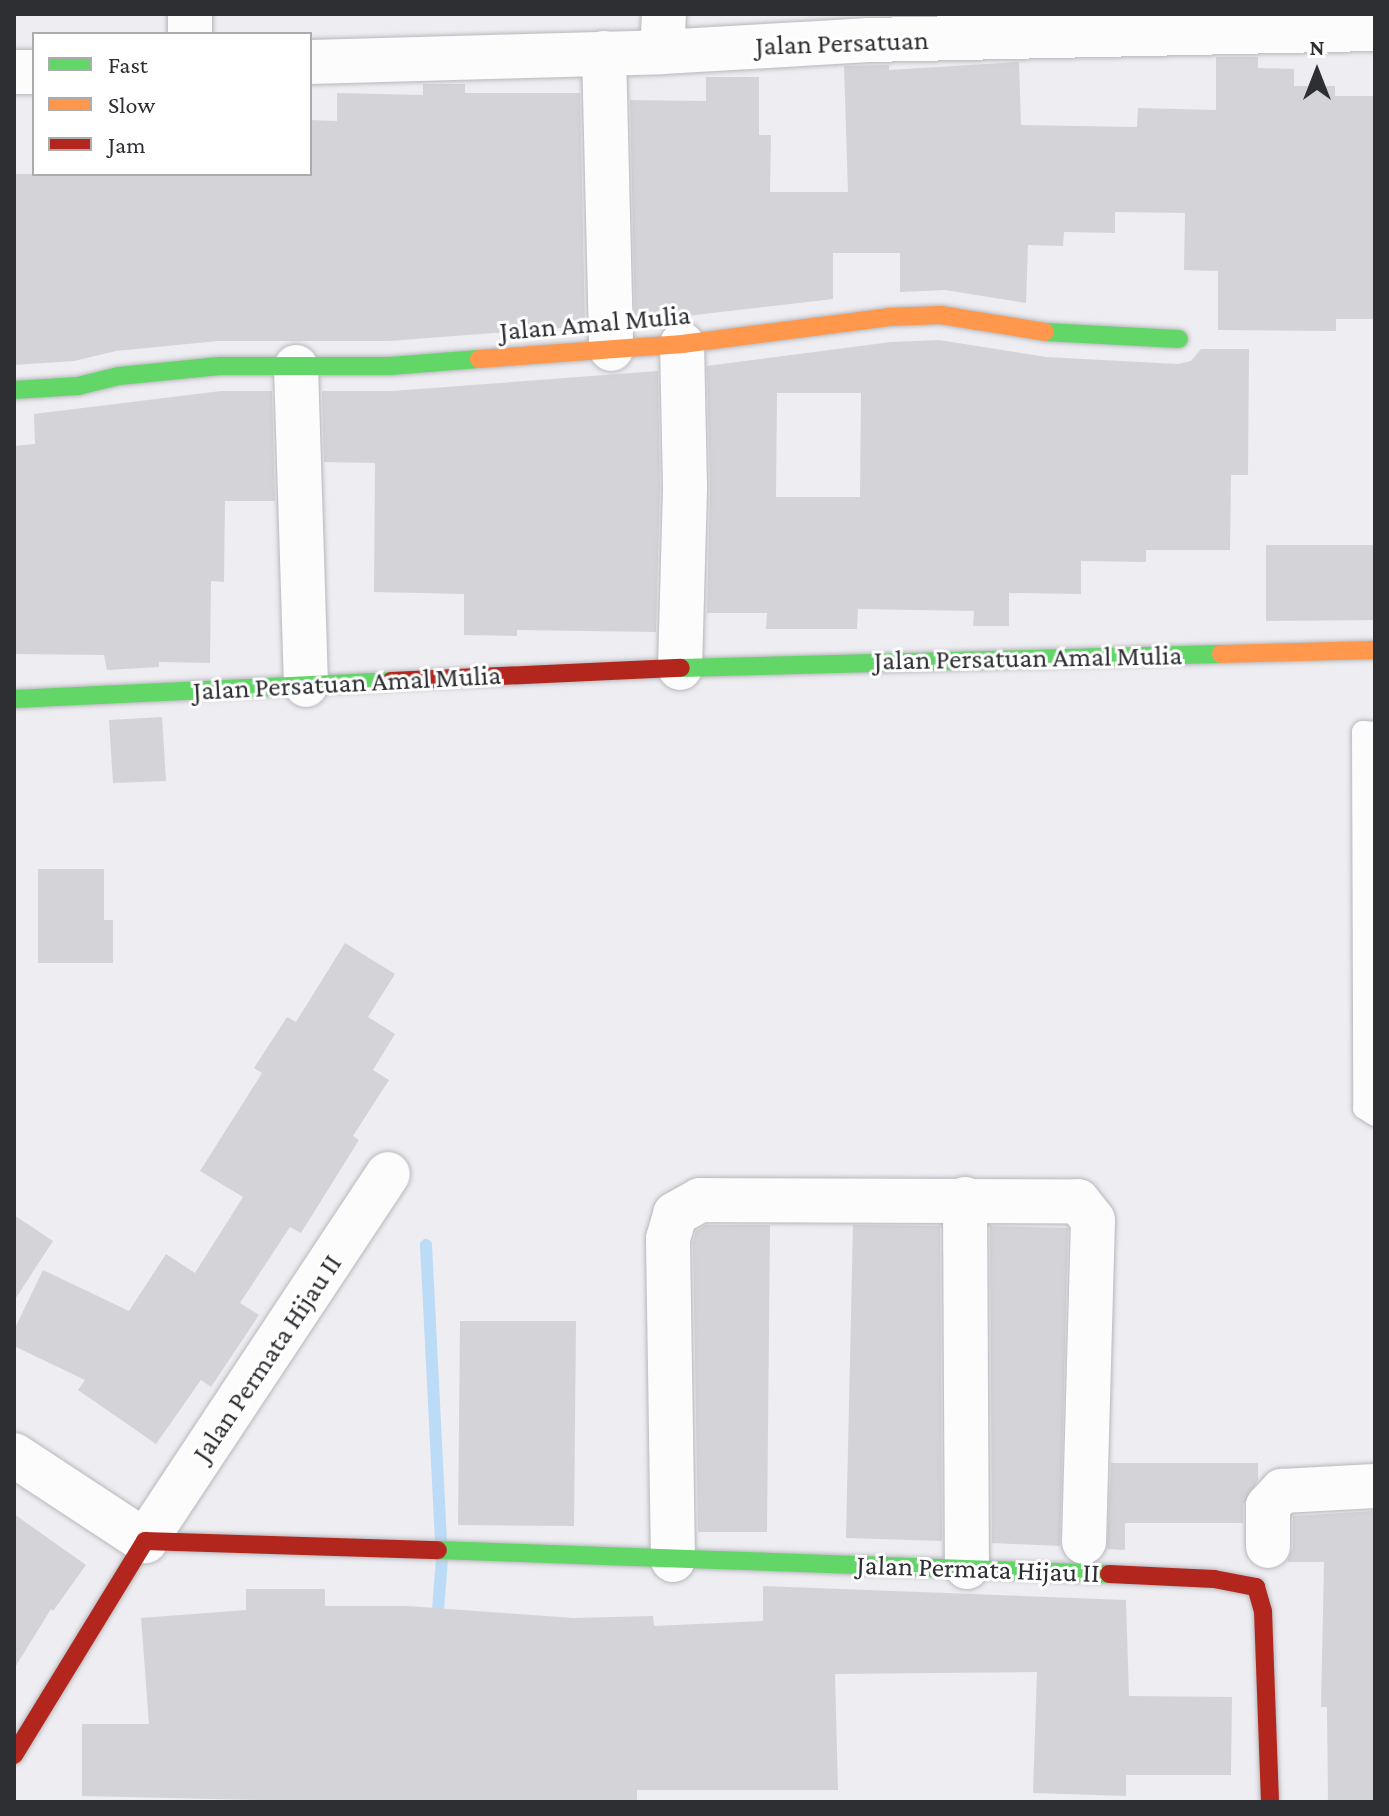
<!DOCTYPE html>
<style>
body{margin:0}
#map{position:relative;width:1389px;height:1816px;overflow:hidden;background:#ededf2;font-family:"Crimson Pro",serif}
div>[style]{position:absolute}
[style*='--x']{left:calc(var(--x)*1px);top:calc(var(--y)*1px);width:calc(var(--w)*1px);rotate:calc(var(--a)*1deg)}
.stream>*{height:12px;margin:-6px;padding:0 6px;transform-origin:6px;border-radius:6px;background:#bcdbf7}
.building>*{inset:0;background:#d4d4d8}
.roads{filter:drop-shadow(0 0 2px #b7b8bb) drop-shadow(0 0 2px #b7b8bb)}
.lane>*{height:22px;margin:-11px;padding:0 11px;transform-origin:11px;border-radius:11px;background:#fcfcfd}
.street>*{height:44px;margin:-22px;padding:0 22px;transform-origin:22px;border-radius:22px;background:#fcfcfd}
.fast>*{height:18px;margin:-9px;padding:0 9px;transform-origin:9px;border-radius:9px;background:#63d668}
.slow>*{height:18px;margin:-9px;padding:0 9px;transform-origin:9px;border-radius:9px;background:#ff974d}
.jam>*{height:18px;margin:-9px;padding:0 9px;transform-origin:9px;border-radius:9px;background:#b3261e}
span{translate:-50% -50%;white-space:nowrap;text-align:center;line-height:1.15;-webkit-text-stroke:6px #fff;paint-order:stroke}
.street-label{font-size:28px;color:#2e2f32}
.frame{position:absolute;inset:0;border:16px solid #2e2f32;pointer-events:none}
.legend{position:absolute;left:32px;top:32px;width:280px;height:144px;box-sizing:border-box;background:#fff;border:2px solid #abacad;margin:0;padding:10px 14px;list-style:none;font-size:24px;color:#2e2f32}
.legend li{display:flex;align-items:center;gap:16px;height:40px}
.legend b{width:40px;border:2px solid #abacad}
.north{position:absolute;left:1277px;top:32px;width:80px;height:80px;-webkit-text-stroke:6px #fff;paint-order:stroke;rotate:0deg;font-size:22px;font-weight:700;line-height:32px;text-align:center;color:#2e2f32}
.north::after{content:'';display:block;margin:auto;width:28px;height:36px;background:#2e2f32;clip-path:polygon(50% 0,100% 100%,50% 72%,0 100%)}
</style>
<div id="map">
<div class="stream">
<div style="--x:426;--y:1245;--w:313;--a:87.1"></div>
<div style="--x:442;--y:1558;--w:65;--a:94.4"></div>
</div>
<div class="building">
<div style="clip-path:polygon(1216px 57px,1258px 57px,1258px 68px,1294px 69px,1294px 86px,1335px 86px,1335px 96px,1375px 96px,1375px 319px,1336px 319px,1336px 331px,1218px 330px,1218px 271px,1184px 270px,1185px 213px,1115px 212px,1115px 233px,1064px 232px,1063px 246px,1028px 245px,1026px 303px,945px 290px,900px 292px,900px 253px,833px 253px,833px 299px,635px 322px,630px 100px,706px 101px,706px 77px,759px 77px,759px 135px,771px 135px,770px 192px,848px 192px,844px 66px,889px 65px,889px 70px,1019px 62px,1021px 125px,1137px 127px,1138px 108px,1216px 110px)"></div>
<div style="clip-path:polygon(423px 84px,465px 84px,465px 93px,580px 93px,585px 326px,389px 341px,218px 341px,116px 351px,74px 361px,14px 365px,14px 174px,310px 174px,310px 120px,337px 121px,337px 93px,423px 95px)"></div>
<div style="clip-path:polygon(evenodd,939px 340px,1046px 357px,1178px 364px,1191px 361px,1201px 349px,1249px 349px,1248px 475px,1231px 475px,1230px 550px,1146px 550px,1146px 562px,1081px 561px,1081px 594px,1009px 593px,1009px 626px,973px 626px,974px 611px,858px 609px,857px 629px,766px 629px,767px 613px,707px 613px,710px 488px,707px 366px,891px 342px,939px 340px,777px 393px,861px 393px,860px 497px,776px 497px,777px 393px)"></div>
<div style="clip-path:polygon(658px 371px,660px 487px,656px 632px,517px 630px,517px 636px,464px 635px,464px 594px,374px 592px,375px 463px,324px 462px,322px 391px,392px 391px)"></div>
<div style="clip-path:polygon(221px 391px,272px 391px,275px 501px,225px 501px,224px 582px,211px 581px,210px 663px,159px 662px,159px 667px,107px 670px,104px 655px,14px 654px,14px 446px,35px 444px,34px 414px)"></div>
<div style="clip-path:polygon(1266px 545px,1375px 545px,1375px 620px,1266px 621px)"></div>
<div style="clip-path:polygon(162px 717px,166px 781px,113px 783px,109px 720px)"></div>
<div style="clip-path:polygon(38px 869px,104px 869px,104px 920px,113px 920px,113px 963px,38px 963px)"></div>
<div style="clip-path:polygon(345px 943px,395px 974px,368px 1017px,395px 1034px,373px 1070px,389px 1080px,353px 1136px,359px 1140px,301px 1233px,290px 1227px,240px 1303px,259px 1315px,211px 1387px,201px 1380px,156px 1444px,78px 1390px,85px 1380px,14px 1346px,14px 1330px,43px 1270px,129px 1311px,166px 1254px,195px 1273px,243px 1197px,200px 1171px,262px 1073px,254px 1068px,287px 1017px,296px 1022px)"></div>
<div style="clip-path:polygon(14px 1215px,53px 1241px,14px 1301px)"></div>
<div style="clip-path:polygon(706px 1225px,770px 1225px,767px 1532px,698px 1532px,693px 1242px,696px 1231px)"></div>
<div style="clip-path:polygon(853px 1225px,940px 1226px,942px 1541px,846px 1538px)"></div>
<div style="clip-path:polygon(990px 1226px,1068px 1228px,1060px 1546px,992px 1543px)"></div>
<div style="clip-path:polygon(460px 1321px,576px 1321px,574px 1526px,458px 1525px)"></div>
<div style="clip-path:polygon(1111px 1463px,1258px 1463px,1258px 1480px,1243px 1505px,1243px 1523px,1125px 1523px,1125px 1550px,1107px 1549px)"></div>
<div style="clip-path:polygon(1375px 1511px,1375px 1802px,1328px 1802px,1327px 1707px,1321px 1707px,1324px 1562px,1287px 1562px,1293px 1547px,1293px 1516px)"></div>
<div style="clip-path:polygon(14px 1514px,86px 1565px,53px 1611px,51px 1609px,14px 1669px)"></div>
<div style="clip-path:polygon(763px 1586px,1126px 1600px,1129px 1696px,1232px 1697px,1231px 1775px,1126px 1775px,1126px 1796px,1033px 1793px,1037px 1672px,835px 1674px,838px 1790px,637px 1790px,637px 1802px,345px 1802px,82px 1796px,82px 1724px,149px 1724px,141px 1618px,246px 1610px,246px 1589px,325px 1589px,325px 1606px,408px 1606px,573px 1618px,653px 1616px,654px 1626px,763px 1621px)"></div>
</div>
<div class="roads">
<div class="lane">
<div style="--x:1375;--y:733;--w:12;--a:-175"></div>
<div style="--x:1363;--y:732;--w:376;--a:89.8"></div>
<div style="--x:1364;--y:1108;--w:13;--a:32"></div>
</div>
<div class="street">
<div style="--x:190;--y:14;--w:20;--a:90"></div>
<div style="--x:662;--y:52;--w:38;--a:-87"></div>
<div style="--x:604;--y:53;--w:296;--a:88.6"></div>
<div style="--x:310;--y:62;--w:352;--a:-1.6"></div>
<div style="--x:662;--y:52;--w:207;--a:-3.3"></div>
<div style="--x:869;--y:40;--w:506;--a:-1.25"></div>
<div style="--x:14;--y:72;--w:20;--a:0"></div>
<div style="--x:296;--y:367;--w:318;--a:88.2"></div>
<div style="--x:680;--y:668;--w:181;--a:-88.4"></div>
<div style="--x:685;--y:487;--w:143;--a:-91.2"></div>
<div style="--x:965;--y:1199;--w:368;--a:89.7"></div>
<div style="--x:14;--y:1455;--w:157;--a:33.3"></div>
<div style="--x:145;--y:1541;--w:440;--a:-56.5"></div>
<div style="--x:1268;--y:1546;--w:40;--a:-90"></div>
<div style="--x:1268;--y:1506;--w:21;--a:-47"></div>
<div style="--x:1282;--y:1491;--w:93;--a:-3.1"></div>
<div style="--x:673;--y:1560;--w:321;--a:-90.9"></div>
<div style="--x:668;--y:1239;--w:26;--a:-74"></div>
<div style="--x:675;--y:1214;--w:29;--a:-29"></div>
<div style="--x:700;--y:1200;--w:378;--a:0.2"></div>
<div style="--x:1078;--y:1201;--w:24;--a:52"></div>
<div style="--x:1093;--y:1220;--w:322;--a:91.6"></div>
</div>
<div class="fast">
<div style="--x:1045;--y:332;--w:134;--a:3"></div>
<div style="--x:14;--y:390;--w:64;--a:-3.6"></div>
<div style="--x:78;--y:386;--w:42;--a:-13.7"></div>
<div style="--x:119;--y:376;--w:101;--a:-5.7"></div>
<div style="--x:220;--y:366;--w:170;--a:0"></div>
<div style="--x:390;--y:366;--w:89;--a:-4.5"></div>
<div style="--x:681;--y:668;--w:540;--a:-1.49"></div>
<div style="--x:14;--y:699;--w:377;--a:-2.7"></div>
<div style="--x:438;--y:1550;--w:671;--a:2.05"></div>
</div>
<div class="slow">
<div style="--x:479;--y:359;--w:204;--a:-4.2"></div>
<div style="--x:682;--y:344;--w:209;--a:-7.4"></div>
<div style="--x:889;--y:317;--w:52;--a:-2.2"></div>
<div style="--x:941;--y:315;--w:105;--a:9.3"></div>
<div style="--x:1221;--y:654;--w:154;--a:-1.5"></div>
</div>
<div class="jam">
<div style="--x:391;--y:681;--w:290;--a:-2.6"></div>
<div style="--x:1109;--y:1574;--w:105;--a:2.7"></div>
<div style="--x:1214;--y:1579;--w:43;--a:10.8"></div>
<div style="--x:1256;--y:1587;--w:25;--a:74"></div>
<div style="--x:1263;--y:1611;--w:191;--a:87.9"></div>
<div style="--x:14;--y:1755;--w:251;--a:-58.5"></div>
<div style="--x:145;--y:1541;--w:293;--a:1.8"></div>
</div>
</div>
<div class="street-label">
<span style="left:842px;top:43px;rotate:-2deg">Jalan Persatuan</span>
<span style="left:595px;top:323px;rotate:-5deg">Jalan Amal Mulia</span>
<span style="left:1028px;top:658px;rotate:-1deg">Jalan Persatuan Amal Mulia</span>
<span style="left:347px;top:683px;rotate:-3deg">Jalan Persatuan Amal Mulia</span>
<span style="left:267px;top:1358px;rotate:-56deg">Jalan Permata Hijau II</span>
<span style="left:978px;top:1569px;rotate:2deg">Jalan Permata Hijau II</span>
</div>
<div class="frame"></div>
<ul class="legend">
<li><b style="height:10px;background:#63d668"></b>Fast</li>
<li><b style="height:10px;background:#ff974d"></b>Slow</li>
<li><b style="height:10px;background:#b3261e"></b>Jam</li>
</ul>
<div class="north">N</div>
</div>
